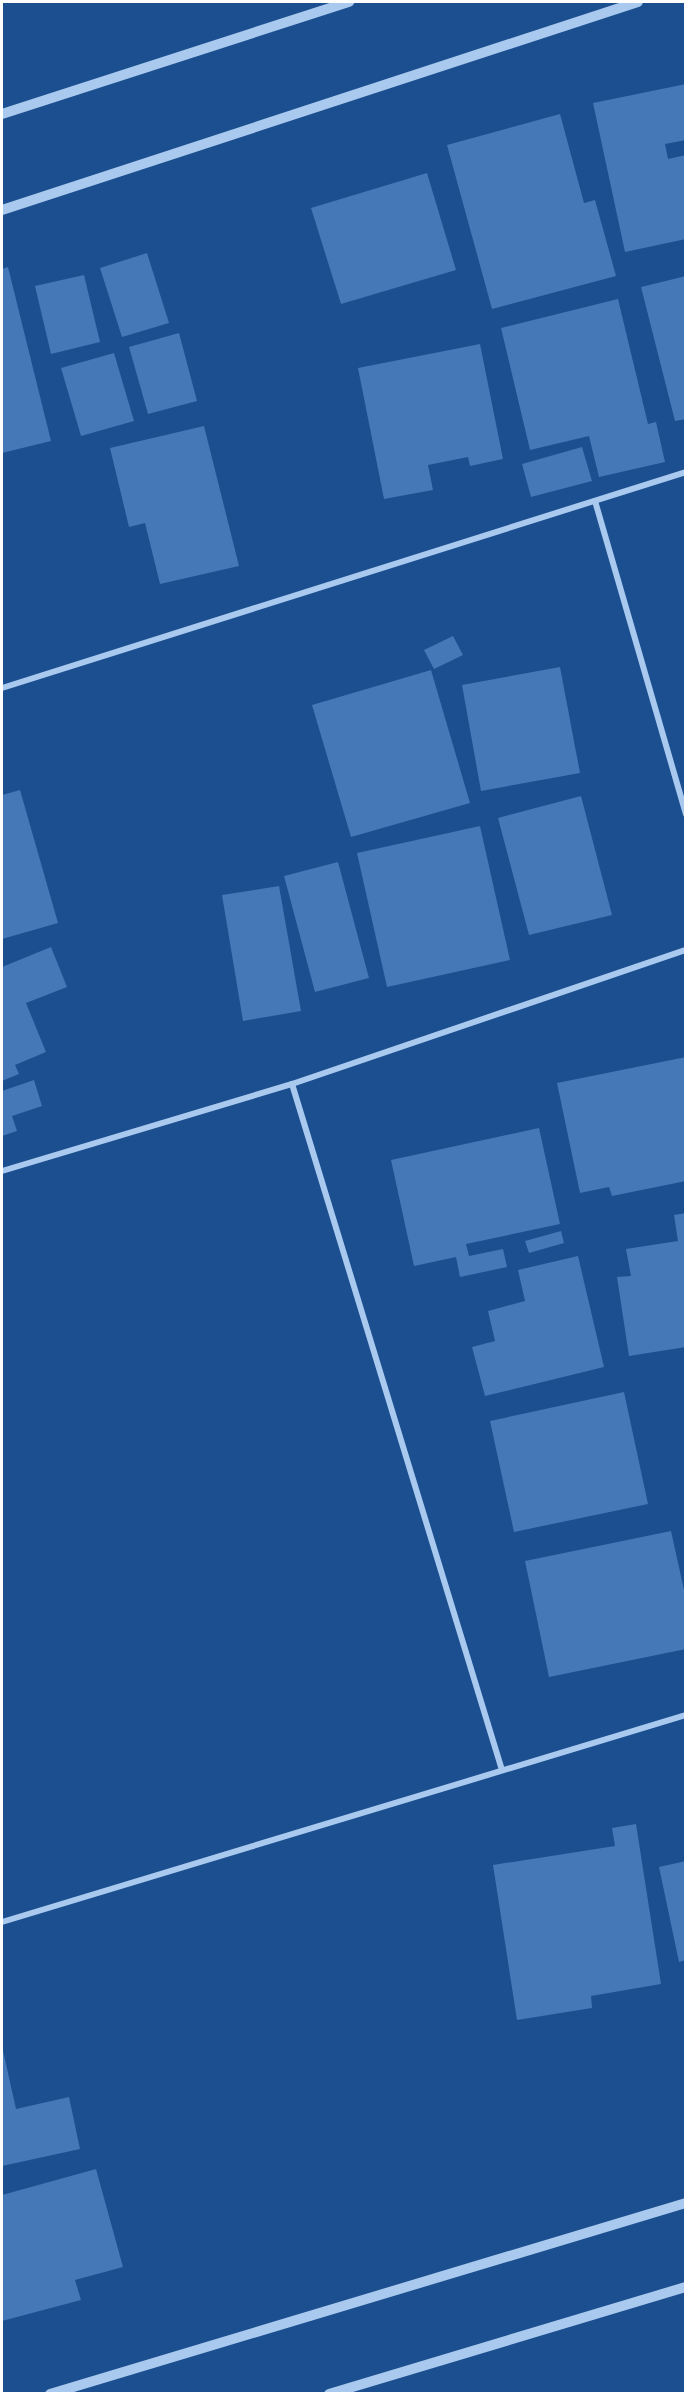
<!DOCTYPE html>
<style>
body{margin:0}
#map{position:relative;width:687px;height:2395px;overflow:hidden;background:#1b4f8f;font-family:Karla,sans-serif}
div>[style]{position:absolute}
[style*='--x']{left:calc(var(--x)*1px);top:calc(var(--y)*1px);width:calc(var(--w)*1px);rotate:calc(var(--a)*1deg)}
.building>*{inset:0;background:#4478b7}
.minor>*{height:6px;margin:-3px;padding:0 3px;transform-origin:3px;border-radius:3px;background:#a9c9ee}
.tertiary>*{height:10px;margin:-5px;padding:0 5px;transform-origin:5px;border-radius:5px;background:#a9c9ee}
span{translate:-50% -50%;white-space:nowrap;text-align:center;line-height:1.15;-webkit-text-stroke:4.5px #1b4f8f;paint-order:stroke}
.frame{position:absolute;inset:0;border:3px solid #fff;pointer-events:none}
</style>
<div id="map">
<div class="building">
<div style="clip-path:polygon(686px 84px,686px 140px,665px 144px,668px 159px,686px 155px,686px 239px,625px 252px,593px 103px)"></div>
<div style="clip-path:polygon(560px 114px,584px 203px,595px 200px,616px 276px,492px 309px,447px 145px)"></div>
<div style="clip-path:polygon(427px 173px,456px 270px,341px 304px,311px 208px)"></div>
<div style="clip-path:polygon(147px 253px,169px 323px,122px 337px,100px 268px)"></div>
<div style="clip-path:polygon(8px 267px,51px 441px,2px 453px,2px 269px)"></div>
<div style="clip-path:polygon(84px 275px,100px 342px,51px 354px,35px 286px)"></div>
<div style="clip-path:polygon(686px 276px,686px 419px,675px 421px,641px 287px)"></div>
<div style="clip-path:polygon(618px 299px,648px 424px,656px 422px,665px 462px,599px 477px,589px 436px,530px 450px,501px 328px)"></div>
<div style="clip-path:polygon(179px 333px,197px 401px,148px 414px,129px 347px)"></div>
<div style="clip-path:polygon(480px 344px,503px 459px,470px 466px,468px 457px,428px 465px,433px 490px,384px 499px,358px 368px)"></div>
<div style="clip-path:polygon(114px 353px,134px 421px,81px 436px,61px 368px)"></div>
<div style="clip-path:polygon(204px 426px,239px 566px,160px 584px,145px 523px,129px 527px,110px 448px)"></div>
<div style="clip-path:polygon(582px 447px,592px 481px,531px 497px,522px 464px)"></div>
<div style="clip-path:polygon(453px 636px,463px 655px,434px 669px,424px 650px)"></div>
<div style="clip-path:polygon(560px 667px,580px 773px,481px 791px,462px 685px)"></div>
<div style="clip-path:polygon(431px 670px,470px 803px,351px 837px,312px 705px)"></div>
<div style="clip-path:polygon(20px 790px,58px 923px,2px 939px,2px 795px)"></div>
<div style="clip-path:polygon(581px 796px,612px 915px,529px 935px,498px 818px)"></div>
<div style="clip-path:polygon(480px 826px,510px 960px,387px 987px,357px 853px)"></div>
<div style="clip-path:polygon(338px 862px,369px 978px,315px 992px,284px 876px)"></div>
<div style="clip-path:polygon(279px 886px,301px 1011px,243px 1021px,222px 895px)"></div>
<div style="clip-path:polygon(51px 947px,67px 987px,26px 1003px,46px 1052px,15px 1065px,19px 1074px,2px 1081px,2px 967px)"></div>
<div style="clip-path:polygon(686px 1057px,686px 1181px,612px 1196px,609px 1187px,580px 1193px,557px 1083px)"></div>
<div style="clip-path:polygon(34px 1080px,42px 1106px,12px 1116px,17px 1131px,2px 1136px,2px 1091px)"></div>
<div style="clip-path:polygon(539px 1128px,560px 1224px,466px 1244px,469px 1256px,503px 1249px,507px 1267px,460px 1277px,456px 1257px,414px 1266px,391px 1160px)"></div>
<div style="clip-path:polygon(686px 1213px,686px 1347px,629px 1356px,617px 1277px,631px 1276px,626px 1249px,678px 1241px,674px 1215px)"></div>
<div style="clip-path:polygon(561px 1231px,564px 1243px,529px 1253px,525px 1241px)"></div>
<div style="clip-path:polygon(578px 1256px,604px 1367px,485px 1396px,472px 1347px,495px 1341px,488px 1311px,525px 1301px,518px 1270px)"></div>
<div style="clip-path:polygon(624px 1392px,648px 1504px,514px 1532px,490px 1421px)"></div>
<div style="clip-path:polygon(671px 1531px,686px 1599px,686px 1649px,549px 1677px,525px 1561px)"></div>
<div style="clip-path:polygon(636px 1824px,661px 1984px,591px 1996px,592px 2008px,517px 2020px,493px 1865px,615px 1846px,612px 1828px)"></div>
<div style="clip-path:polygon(686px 1861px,686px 1960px,679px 1962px,659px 1867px)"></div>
<div style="clip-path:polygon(2px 2046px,16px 2109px,69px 2097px,80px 2149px,2px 2166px)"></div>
<div style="clip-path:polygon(96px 2169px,123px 2267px,75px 2280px,81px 2300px,2px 2321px,2px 2195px)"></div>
</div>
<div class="minor">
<div style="--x:595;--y:501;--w:326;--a:73.8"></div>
<div style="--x:2;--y:688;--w:717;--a:-17.53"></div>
<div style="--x:292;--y:1084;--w:717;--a:72.98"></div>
<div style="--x:2;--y:1171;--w:303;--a:-16.7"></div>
<div style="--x:292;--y:1084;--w:416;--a:-18.8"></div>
<div style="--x:2;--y:1922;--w:715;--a:-16.84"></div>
</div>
<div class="tertiary">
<div style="--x:2;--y:114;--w:365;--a:-17.9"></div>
<div style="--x:2;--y:210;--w:669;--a:-18.11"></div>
<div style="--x:50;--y:2394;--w:664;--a:-16.72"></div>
<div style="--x:329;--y:2394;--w:373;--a:-16.7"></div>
</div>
<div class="frame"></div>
</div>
